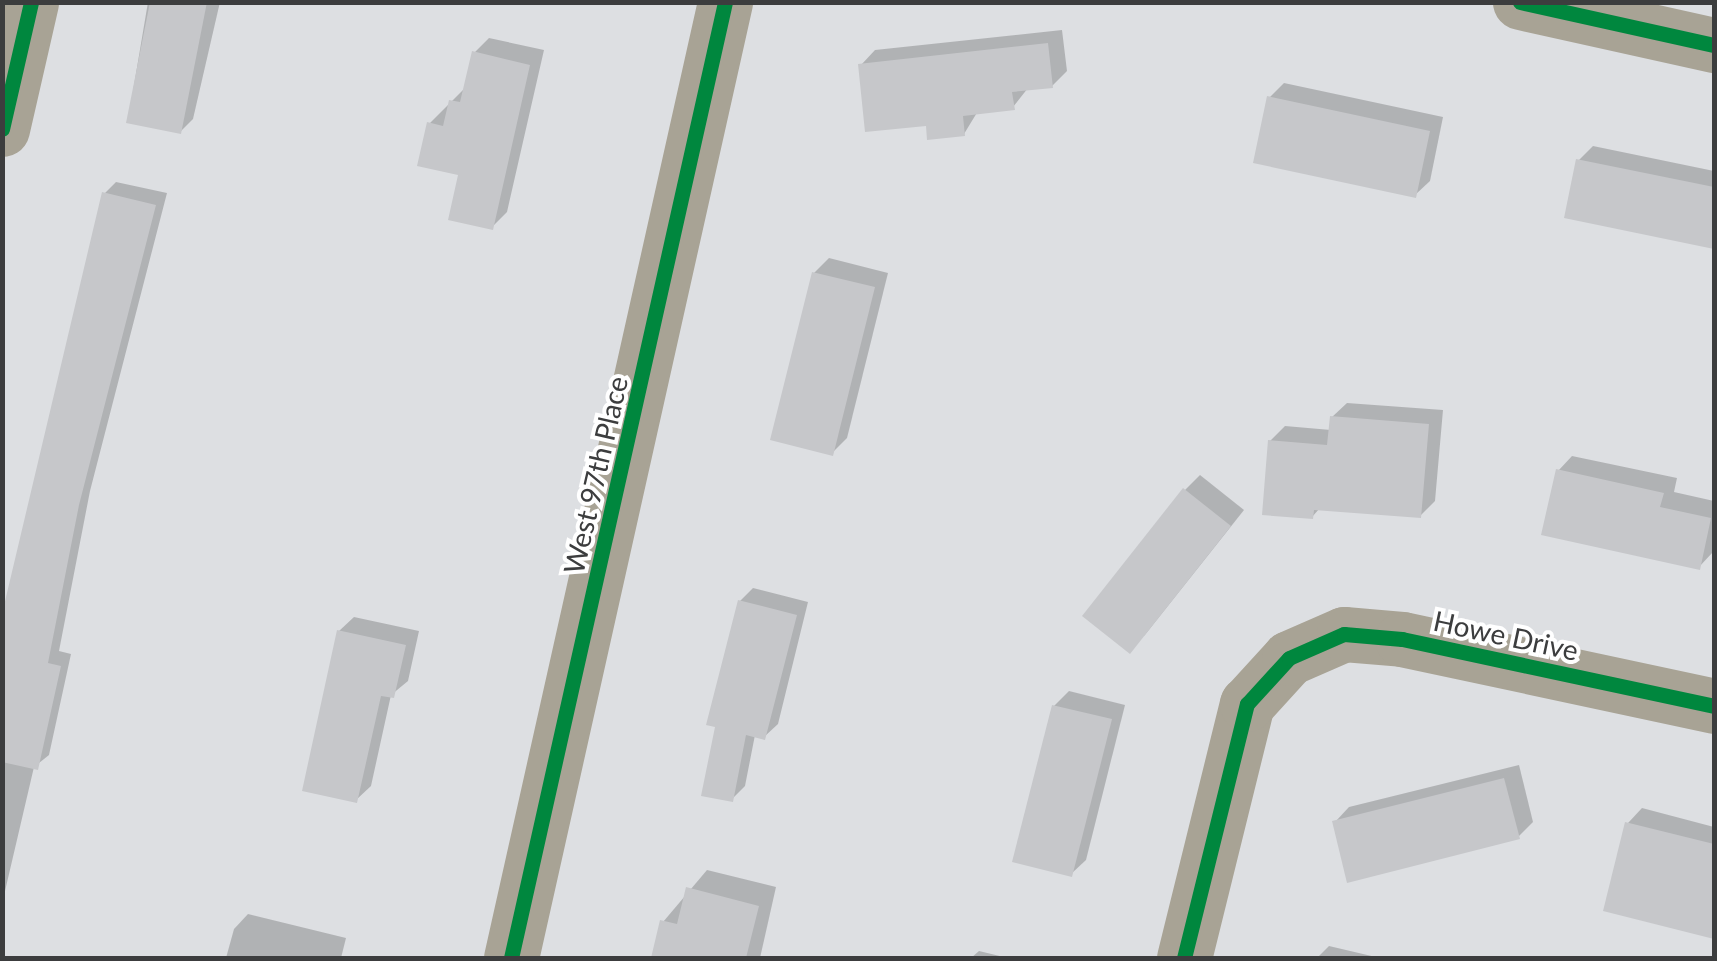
<!DOCTYPE html>
<style>
body{margin:0}
#map{position:relative;width:1717px;height:961px;overflow:hidden;background:#dddfe2;font-family:Lato,sans-serif}
div>[style]{position:absolute}
[style*='--x']{left:calc(var(--x)*1px);top:calc(var(--y)*1px);width:calc(var(--w)*1px);rotate:calc(var(--a)*1deg)}
.shadow>*{inset:0;background:#0003}
.building>*{inset:0;background:#c6c7ca}
.minor>*{height:55px;margin:-27.5px;padding:0 27.5px;transform-origin:27.5px;border-radius:27.5px;background:#a8a395}
.cycleway>*{height:15px;margin:-7.5px;padding:0 7.5px;transform-origin:7.5px;border-radius:7.5px;background:#00873e}
span{translate:-50% -50%;white-space:nowrap;text-align:center;line-height:1.15;-webkit-text-stroke:8px #fff;paint-order:stroke}
.street-label{font-size:28px;color:#3c3d3e}
.frame{position:absolute;inset:0;border:5px solid #3c3d3e;pointer-events:none}
</style>
<div id="map">
<div class="shadow">
<div style="clip-path:polygon(148px 2px,220px 2px,193px 119px,180px 132px,128px 121px)"></div>
<div style="clip-path:polygon(1062px 30px,1067px 71px,1052px 86px,1028px 88px,1013px 107px,978px 111px,964px 134px,928px 123px,861px 65px,875px 50px)"></div>
<div style="clip-path:polygon(489px 38px,544px 50px,507px 212px,492px 227px,429px 124px,467px 86px,475px 52px)"></div>
<div style="clip-path:polygon(1284px 83px,1443px 117px,1430px 181px,1415px 195px,1270px 97px)"></div>
<div style="clip-path:polygon(1593px 146px,1714px 171px,1714px 246px,1567px 216px,1578px 161px)"></div>
<div style="clip-path:polygon(116px 182px,167px 193px,90px 491px,59px 651px,71px 654px,49px 755px,34px 767px,2px 904px,2px 632px,104px 194px)"></div>
<div style="clip-path:polygon(829px 258px,888px 273px,847px 438px,832px 453px,814px 273px)"></div>
<div style="clip-path:polygon(1347px 403px,1443px 410px,1435px 501px,1420px 516px,1320px 508px,1312px 517px,1270px 441px,1285px 426px,1331px 430px,1332px 417px)"></div>
<div style="clip-path:polygon(1572px 456px,1677px 478px,1674px 492px,1714px 501px,1713px 552px,1699px 567px,1558px 471px)"></div>
<div style="clip-path:polygon(1200px 475px,1244px 510px,1144px 636px,1185px 490px)"></div>
<div style="clip-path:polygon(753px 588px,808px 602px,778px 724px,764px 737px,755px 735px,745px 786px,732px 799px,740px 601px)"></div>
<div style="clip-path:polygon(354px 617px,419px 631px,408px 681px,391px 695px,371px 786px,356px 800px,339px 631px)"></div>
<div style="clip-path:polygon(1069px 691px,1125px 705px,1086px 860px,1071px 874px,1054px 706px)"></div>
<div style="clip-path:polygon(1519px 765px,1533px 822px,1518px 837px,1335px 822px,1349px 807px)"></div>
<div style="clip-path:polygon(1642px 808px,1714px 827px,1713px 936px,1628px 823px)"></div>
<div style="clip-path:polygon(707px 870px,776px 887px,760px 958px,653px 958px,663px 922px)"></div>
<div style="clip-path:polygon(248px 914px,346px 938px,341px 958px,226px 958px,234px 929px)"></div>
<div style="clip-path:polygon(1329px 946px,1380px 958px,1317px 958px)"></div>
<div style="clip-path:polygon(979px 951px,1008px 958px,971px 958px)"></div>
</div>
<div class="building">
<div style="clip-path:polygon(150px 2px,207px 2px,181px 134px,126px 123px)"></div>
<div style="clip-path:polygon(1048px 43px,1053px 88px,1012px 92px,1015px 110px,963px 116px,965px 136px,927px 140px,926px 126px,865px 132px,858px 64px)"></div>
<div style="clip-path:polygon(472px 51px,530px 65px,493px 230px,448px 220px,458px 175px,417px 166px,427px 122px,443px 126px,449px 100px,460px 102px)"></div>
<div style="clip-path:polygon(1267px 96px,1430px 131px,1416px 198px,1253px 163px)"></div>
<div style="clip-path:polygon(1576px 159px,1714px 187px,1714px 249px,1564px 218px)"></div>
<div style="clip-path:polygon(102px 192px,156px 205px,79px 505px,48px 663px,61px 666px,38px 770px,2px 762px,2px 614px)"></div>
<div style="clip-path:polygon(812px 272px,875px 287px,833px 456px,770px 440px)"></div>
<div style="clip-path:polygon(1330px 416px,1429px 424px,1421px 518px,1314px 510px,1313px 519px,1262px 515px,1268px 440px,1327px 445px)"></div>
<div style="clip-path:polygon(1556px 469px,1664px 493px,1660px 507px,1711px 518px,1700px 570px,1541px 535px)"></div>
<div style="clip-path:polygon(1183px 488px,1231px 526px,1130px 654px,1082px 616px)"></div>
<div style="clip-path:polygon(738px 600px,797px 615px,765px 740px,746px 735px,733px 802px,701px 796px,715px 727px,706px 725px)"></div>
<div style="clip-path:polygon(337px 630px,406px 645px,394px 698px,381px 696px,357px 803px,302px 791px)"></div>
<div style="clip-path:polygon(1052px 705px,1112px 719px,1072px 877px,1012px 862px)"></div>
<div style="clip-path:polygon(1504px 778px,1520px 839px,1347px 883px,1332px 821px)"></div>
<div style="clip-path:polygon(1625px 822px,1714px 844px,1714px 939px,1603px 911px)"></div>
<div style="clip-path:polygon(686px 887px,759px 906px,746px 958px,651px 958px,660px 920px,677px 924px)"></div>
</div>
<div class="minor">
<div style="--x:1520;--y:2;--w:199;--a:12.5"></div>
<div style="--x:2;--y:129;--w:130;--a:-77.1"></div>
<div style="--x:511;--y:958;--w:980;--a:-77.38"></div>
<div style="--x:1184;--y:958;--w:262;--a:-76.1"></div>
<div style="--x:1247;--y:704;--w:62;--a:-47.6"></div>
<div style="--x:1289;--y:658;--w:60;--a:-23.6"></div>
<div style="--x:1344;--y:634;--w:58;--a:4.9"></div>
<div style="--x:1402;--y:639;--w:319;--a:12.1"></div>
</div>
<div class="cycleway">
<div style="--x:1520;--y:2;--w:199;--a:12.5"></div>
<div style="--x:2;--y:129;--w:130;--a:-77.1"></div>
<div style="--x:511;--y:958;--w:980;--a:-77.38"></div>
<div style="--x:1184;--y:958;--w:262;--a:-76.1"></div>
<div style="--x:1247;--y:704;--w:62;--a:-47.6"></div>
<div style="--x:1289;--y:658;--w:60;--a:-23.6"></div>
<div style="--x:1344;--y:634;--w:58;--a:4.9"></div>
<div style="--x:1402;--y:639;--w:319;--a:12.1"></div>
</div>
<div class="street-label">
<span style="left:595px;top:475px;rotate:-77deg">West 97th Place</span>
<span style="left:1506px;top:635px;rotate:12deg">Howe Drive</span>
</div>
<div class="frame"></div>
</div>
